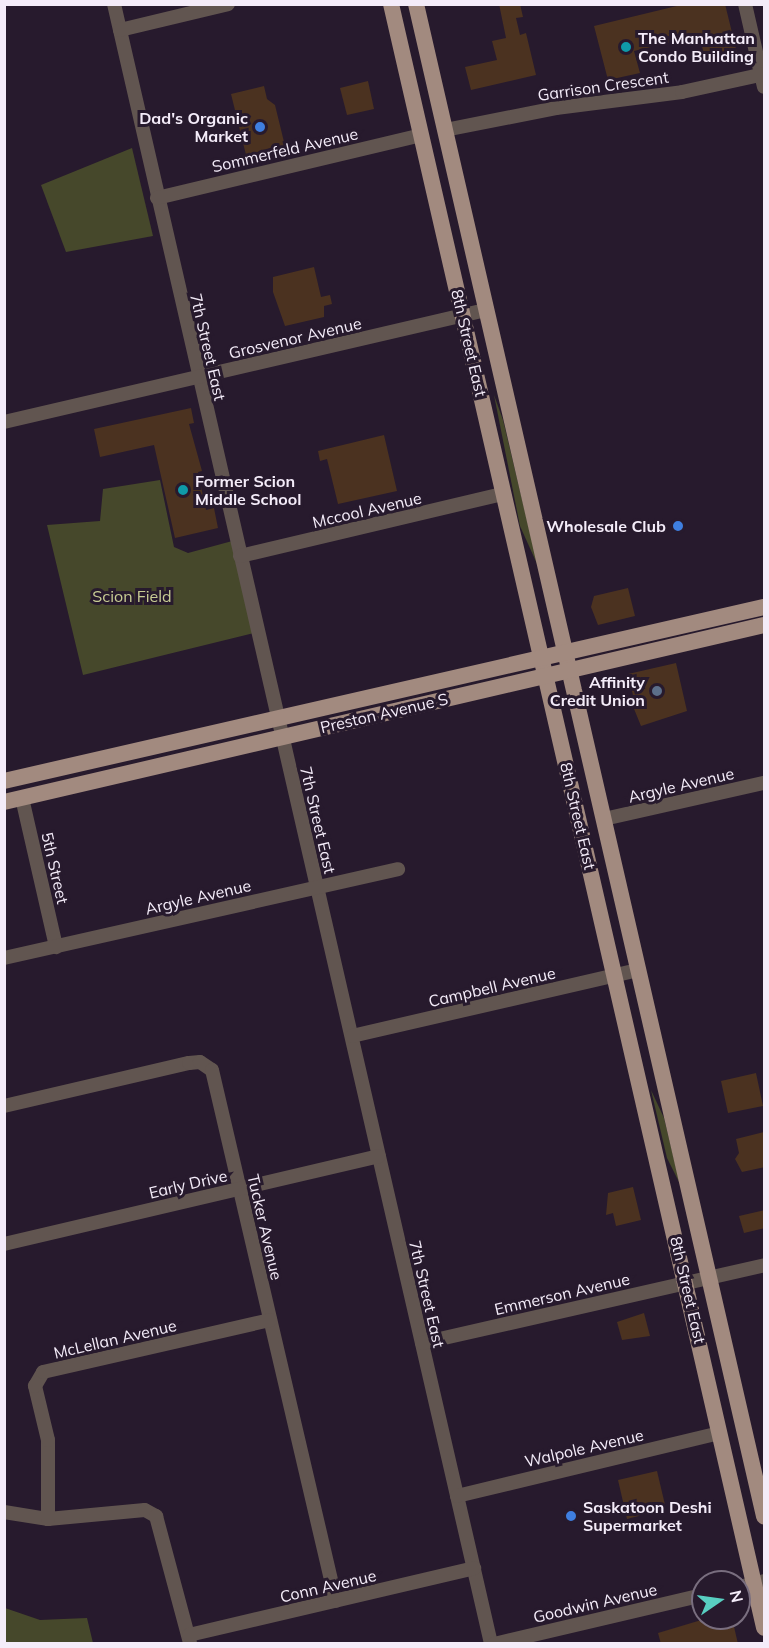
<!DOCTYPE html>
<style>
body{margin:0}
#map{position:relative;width:769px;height:1648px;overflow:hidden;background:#271a2d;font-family:Mulish,sans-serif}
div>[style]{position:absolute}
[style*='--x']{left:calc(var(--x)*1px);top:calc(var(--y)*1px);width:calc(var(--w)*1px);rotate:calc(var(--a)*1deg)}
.green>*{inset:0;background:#46482b}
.building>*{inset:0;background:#4b3220}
.minor>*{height:14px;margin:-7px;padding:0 7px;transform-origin:7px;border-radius:7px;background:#615550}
.major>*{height:16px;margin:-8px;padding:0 8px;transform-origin:8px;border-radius:8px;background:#a28a7f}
.dots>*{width:16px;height:16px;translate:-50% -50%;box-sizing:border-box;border:3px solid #271a2d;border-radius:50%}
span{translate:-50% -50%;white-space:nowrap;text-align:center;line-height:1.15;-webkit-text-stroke:6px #271a2d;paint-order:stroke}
.poi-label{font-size:16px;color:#f4ecf9;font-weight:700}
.left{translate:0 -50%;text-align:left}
.right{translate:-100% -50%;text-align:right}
.street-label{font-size:16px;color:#f4ecf9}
.park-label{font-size:16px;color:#c8cd94}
.frame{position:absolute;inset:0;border:6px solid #f4ecf9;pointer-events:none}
.north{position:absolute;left:691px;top:1570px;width:60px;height:60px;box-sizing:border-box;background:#271a2d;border:2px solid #796e7f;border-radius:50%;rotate:77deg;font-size:16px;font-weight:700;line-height:24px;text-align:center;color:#f4ecf9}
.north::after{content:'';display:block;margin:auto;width:21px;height:27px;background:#58cec1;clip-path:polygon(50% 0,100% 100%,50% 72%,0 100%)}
</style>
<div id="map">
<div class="green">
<div style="clip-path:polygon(132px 148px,153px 236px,66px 252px,41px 185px)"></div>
<div style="clip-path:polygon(494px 395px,503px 420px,538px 566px,520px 526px)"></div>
<div style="clip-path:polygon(160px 480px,174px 547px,188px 553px,236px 540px,258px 632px,83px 675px,47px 525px,100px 521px,103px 489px)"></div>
<div style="clip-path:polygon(651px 1090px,664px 1118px,680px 1184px,667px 1158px)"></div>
<div style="clip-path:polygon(5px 1608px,40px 1620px,87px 1618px,93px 1643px,5px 1643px)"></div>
</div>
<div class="building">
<div style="clip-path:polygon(499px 4px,520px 4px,523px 17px,516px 18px,520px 35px,526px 33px,536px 75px,471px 90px,465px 67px,497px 60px,492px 41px,506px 38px)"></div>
<div style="clip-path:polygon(685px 4px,725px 4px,738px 57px,706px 64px,701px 42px,693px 37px,634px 51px,640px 73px,608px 80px,594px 26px)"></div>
<div style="clip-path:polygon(368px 81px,374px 109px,347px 115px,340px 88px)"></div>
<div style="clip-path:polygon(264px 86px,267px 99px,275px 105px,285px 146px,246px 155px,231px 94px)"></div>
<div style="clip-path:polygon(314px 267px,321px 297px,330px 295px,332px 304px,324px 306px,324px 317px,285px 326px,273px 292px,273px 277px)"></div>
<div style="clip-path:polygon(191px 408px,194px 423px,189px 424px,202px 471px,198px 472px,206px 510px,214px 508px,218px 528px,175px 538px,154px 445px,100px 457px,94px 429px)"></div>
<div style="clip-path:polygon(384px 435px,397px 491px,338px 504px,327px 459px,320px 461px,318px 451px)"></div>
<div style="clip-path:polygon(628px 588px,635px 616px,598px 625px,591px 607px,594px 596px)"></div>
<div style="clip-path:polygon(676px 663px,687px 711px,641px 726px,632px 704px,635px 704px,628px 674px)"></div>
<div style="clip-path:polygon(756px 1073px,763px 1106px,728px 1113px,721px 1081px)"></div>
<div style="clip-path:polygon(764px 1132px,765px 1167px,742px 1172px,735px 1159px,739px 1153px,736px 1139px)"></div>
<div style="clip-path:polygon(633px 1187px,641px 1220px,616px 1226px,613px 1213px,606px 1215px,608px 1193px)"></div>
<div style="clip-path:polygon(765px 1210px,765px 1228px,744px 1233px,739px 1216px)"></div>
<div style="clip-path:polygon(644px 1313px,650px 1336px,622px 1340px,617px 1322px)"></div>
<div style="clip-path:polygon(657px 1471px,666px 1509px,627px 1519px,618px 1480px)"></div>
<div style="clip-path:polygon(708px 1618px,732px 1618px,738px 1644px,661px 1644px,658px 1633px)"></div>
</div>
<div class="minor">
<div style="--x:114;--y:4;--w:1683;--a:77.05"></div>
<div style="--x:745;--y:4;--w:85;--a:77.1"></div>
<div style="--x:120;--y:30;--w:111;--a:-13.5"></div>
<div style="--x:445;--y:130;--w:113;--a:-11.2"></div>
<div style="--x:556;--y:108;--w:127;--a:-7.2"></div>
<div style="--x:682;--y:92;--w:84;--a:-12.4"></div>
<div style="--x:157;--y:198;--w:271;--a:-13.4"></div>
<div style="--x:4;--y:422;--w:496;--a:-13.1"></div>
<div style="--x:240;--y:556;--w:269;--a:-13.3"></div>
<div style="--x:22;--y:798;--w:153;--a:77.1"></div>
<div style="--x:604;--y:819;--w:164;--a:-12.7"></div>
<div style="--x:4;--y:958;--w:404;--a:-12.7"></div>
<div style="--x:352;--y:1036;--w:294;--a:-13"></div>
<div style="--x:4;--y:1106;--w:190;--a:-13.1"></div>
<div style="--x:189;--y:1063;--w:11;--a:-5"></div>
<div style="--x:200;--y:1062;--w:14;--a:34"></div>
<div style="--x:212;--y:1070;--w:545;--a:76.86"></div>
<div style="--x:4;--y:1244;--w:385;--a:-13.2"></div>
<div style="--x:422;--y:1343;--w:351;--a:-12.8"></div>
<div style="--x:457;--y:1496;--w:269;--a:-13.5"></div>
<div style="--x:4;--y:1512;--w:45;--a:9"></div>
<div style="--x:48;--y:1519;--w:97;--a:-5.3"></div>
<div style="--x:145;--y:1510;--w:13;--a:29"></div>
<div style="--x:156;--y:1516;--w:131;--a:75"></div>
<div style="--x:48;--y:1519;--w:79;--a:-90"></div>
<div style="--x:48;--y:1440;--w:56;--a:-103.5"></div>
<div style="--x:35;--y:1386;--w:16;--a:-60"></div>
<div style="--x:43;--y:1372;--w:233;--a:-12.9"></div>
<div style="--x:739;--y:1587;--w:26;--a:-13"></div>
<div style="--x:189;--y:1635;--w:293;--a:-13.2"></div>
<div style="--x:494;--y:1644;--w:215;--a:-13.2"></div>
</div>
<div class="major">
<div style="--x:391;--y:4;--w:1666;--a:77.06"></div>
<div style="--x:416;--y:4;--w:1552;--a:77.04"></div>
<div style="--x:4;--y:781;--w:780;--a:-12.9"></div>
<div style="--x:4;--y:802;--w:780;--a:-13.11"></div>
</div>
<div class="dots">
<div style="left:626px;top:47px;background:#0f9aa8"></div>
<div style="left:260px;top:127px;background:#3f7fe0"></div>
<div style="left:183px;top:490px;background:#0f9aa8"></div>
<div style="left:678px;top:526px;background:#3f7fe0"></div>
<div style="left:657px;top:691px;background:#5c6f8a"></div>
<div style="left:571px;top:1516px;background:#3f7fe0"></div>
</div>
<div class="poi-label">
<span class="left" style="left:638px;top:47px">The Manhattan<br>Condo Building</span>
<span class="right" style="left:248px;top:127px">Dad's Organic<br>Market</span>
<span class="left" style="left:195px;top:490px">Former Scion<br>Middle School</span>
<span class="right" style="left:666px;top:526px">Wholesale Club</span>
<span class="right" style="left:645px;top:691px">Affinity<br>Credit Union</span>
<span class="left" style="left:583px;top:1516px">Saskatoon Deshi<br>Supermarket</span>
</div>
<div class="street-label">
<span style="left:603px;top:86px;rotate:-8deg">Garrison Crescent</span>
<span style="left:285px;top:150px;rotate:-13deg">Sommerfeld Avenue</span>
<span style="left:295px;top:338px;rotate:-13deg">Grosvenor Avenue</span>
<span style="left:469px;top:343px;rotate:77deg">8th Street East</span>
<span style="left:208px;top:347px;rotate:77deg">7th Street East</span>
<span style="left:367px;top:510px;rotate:-13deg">Mccool Avenue</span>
<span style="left:384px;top:713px;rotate:-13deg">Preston Avenue S</span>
<span style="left:681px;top:785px;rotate:-13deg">Argyle Avenue</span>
<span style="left:578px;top:816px;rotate:77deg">8th Street East</span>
<span style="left:318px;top:820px;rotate:77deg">7th Street East</span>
<span style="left:55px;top:868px;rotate:77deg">5th Street</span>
<span style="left:198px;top:897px;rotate:-13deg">Argyle Avenue</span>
<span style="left:492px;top:987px;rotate:-13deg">Campbell Avenue</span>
<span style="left:188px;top:1184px;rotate:-13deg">Early Drive</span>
<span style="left:265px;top:1227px;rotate:77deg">Tucker Avenue</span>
<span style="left:688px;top:1290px;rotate:77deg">8th Street East</span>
<span style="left:427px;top:1294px;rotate:77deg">7th Street East</span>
<span style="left:562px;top:1294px;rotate:-13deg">Emmerson Avenue</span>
<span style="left:115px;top:1339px;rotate:-13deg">McLellan Avenue</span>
<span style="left:584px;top:1448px;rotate:-13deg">Walpole Avenue</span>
<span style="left:328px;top:1586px;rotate:-13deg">Conn Avenue</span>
<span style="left:595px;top:1603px;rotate:-13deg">Goodwin Avenue</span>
</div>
<div class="park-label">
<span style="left:132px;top:596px">Scion Field</span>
</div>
<div class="frame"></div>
<div class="north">N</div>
</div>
